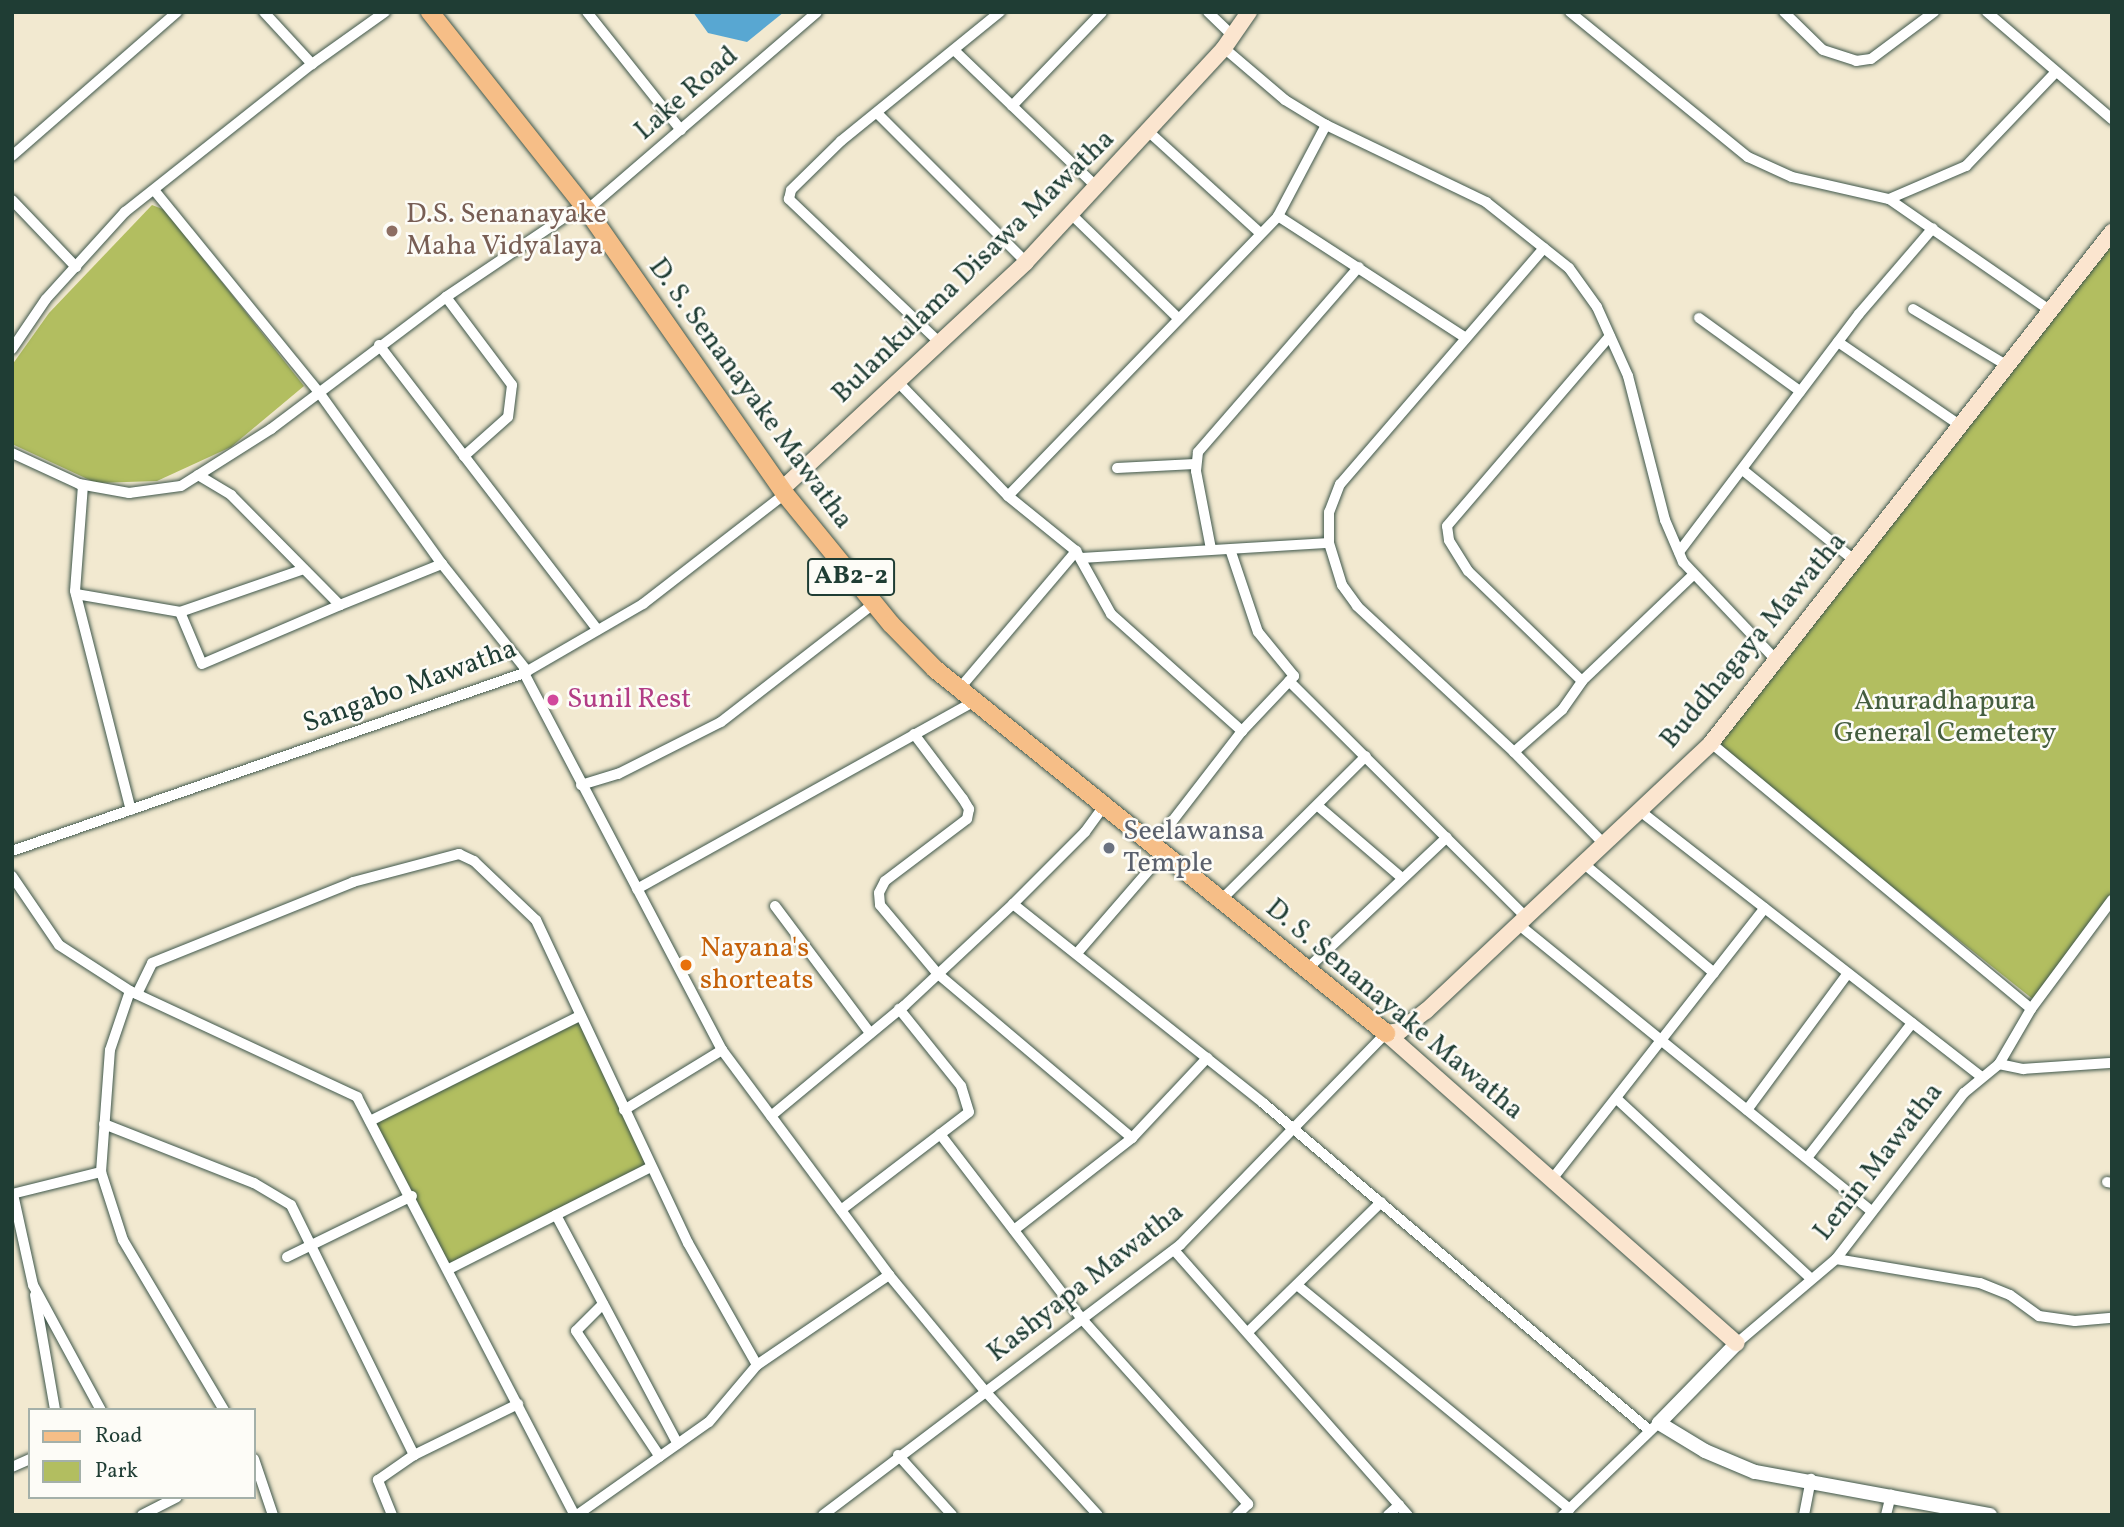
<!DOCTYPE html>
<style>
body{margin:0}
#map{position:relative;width:2124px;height:1527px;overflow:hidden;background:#f2e9d0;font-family:Vollkorn,serif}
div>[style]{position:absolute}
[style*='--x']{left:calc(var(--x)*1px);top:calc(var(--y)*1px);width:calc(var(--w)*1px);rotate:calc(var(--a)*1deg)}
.green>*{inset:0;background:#b2be60}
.water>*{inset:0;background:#58a7d2}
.roads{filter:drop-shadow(0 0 2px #3f574b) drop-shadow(0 0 2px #3f574b)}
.minor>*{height:10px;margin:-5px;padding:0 5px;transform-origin:5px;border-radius:5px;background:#fff}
.tertiary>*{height:14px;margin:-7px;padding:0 7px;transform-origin:7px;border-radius:7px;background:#fff}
.secondary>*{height:16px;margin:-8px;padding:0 8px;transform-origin:8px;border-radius:8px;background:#fbe5cf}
.primary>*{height:18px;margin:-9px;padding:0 9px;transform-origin:9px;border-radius:9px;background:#f6be87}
.dots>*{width:19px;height:19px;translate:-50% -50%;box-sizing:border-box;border:4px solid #fdfcf7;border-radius:50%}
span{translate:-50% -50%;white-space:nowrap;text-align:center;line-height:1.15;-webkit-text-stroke:5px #fdfcf7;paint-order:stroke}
.shield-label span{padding:2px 5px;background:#fdfcf7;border:2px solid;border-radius:5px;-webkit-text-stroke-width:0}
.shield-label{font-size:26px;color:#1f3d34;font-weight:700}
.street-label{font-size:28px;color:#1f3d34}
.education-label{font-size:28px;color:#785e54}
.left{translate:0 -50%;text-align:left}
.hotel-label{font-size:28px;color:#b23c85}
.park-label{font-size:28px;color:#445d3f}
.worship-label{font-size:28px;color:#5b616d}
.food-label{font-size:28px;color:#c56008}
.frame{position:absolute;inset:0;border:14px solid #1f3d34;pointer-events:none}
.legend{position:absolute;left:28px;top:1408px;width:228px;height:91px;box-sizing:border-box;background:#fdfcf7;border:2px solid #a4b0a9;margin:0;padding:9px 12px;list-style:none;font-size:21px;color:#1f3d34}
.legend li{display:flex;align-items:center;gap:14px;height:35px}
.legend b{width:35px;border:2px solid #a4b0a9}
</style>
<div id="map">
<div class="green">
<div style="clip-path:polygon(152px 205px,165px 210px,304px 386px,231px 447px,157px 481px,96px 483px,12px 444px,12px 365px,49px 313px)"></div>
<div style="clip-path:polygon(2112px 234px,2112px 902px,2039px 1004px,1711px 743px)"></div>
<div style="clip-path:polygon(580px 1016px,651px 1167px,449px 1269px,370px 1121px)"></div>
</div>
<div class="water">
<div style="clip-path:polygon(693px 12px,784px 12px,747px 42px,708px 33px)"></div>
</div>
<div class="roads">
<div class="minor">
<div style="--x:264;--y:12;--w:71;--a:47.3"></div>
<div style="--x:587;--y:12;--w:151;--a:51.5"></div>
<div style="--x:1208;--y:12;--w:33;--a:44"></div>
<div style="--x:1570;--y:12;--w:230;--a:39.2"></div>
<div style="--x:1748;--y:157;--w:48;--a:24.4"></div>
<div style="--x:1792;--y:177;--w:99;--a:12.8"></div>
<div style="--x:1889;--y:199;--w:197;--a:34.7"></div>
<div style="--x:1784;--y:12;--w:54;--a:44.3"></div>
<div style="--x:1823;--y:50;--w:35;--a:18"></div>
<div style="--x:1856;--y:61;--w:15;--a:-8"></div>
<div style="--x:1871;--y:59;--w:79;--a:-36.7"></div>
<div style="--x:1987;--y:12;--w:165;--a:40.6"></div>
<div style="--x:1224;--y:48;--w:80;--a:40.4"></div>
<div style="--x:1285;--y:100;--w:48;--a:31.4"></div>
<div style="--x:1326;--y:125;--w:178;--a:25.7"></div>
<div style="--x:1486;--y:202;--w:106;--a:38.5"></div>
<div style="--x:1569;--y:268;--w:48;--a:54.3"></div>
<div style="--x:1597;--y:307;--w:76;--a:65.8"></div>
<div style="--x:1628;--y:376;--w:149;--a:75.6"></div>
<div style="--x:1665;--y:520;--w:46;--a:66.8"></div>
<div style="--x:1683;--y:562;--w:135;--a:46.5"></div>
<div style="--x:954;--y:50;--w:198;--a:43.8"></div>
<div style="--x:1012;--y:106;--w:130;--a:-46.2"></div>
<div style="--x:877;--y:113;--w:211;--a:45"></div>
<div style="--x:1149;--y:132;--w:150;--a:42.3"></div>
<div style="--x:12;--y:156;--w:219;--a:-41.1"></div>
<div style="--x:154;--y:190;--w:259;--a:50.8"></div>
<div style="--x:318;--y:391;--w:213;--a:54.4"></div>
<div style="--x:442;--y:564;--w:137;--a:51.5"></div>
<div style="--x:1889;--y:199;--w:84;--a:-23.2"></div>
<div style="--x:1966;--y:166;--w:129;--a:-46.3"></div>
<div style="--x:12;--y:200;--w:93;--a:46.3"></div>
<div style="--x:587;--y:210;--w:303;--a:-40.7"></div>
<div style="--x:1071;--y:214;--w:149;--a:44.2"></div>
<div style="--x:1278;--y:216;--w:224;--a:33"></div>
<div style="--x:1544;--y:248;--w:312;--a:130.8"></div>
<div style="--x:1340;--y:484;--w:30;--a:111"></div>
<div style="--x:1329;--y:512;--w:31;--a:90"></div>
<div style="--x:1329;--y:543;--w:44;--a:72.8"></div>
<div style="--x:1342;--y:585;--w:26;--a:54"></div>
<div style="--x:1357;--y:606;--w:214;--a:42.9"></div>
<div style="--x:1514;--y:752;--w:129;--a:45.6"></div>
<div style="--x:446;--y:297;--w:110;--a:53.1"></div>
<div style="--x:512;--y:385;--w:32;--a:97"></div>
<div style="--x:508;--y:417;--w:59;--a:138.4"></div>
<div style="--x:1913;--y:309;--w:111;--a:31"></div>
<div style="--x:1699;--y:318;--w:125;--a:35.9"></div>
<div style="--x:1838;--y:342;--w:149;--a:34.3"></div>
<div style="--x:940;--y:343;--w:209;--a:-136.4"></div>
<div style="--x:789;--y:199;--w:9;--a:-77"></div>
<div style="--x:791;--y:190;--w:70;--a:-44.4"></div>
<div style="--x:841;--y:141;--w:205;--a:-39.1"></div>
<div style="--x:379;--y:345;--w:359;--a:52.5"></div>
<div style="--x:12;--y:349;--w:60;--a:-55.8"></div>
<div style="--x:46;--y:299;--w:118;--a:-47.8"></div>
<div style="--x:125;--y:212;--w:238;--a:-38.4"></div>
<div style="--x:312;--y:64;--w:90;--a:-35.5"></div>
<div style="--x:898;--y:382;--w:158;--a:46"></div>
<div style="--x:1008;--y:496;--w:87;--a:39"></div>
<div style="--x:1076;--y:551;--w:72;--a:60.9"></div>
<div style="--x:1111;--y:614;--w:176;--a:41.8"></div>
<div style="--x:1242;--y:731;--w:145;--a:127.7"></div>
<div style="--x:12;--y:453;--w:74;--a:24.8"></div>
<div style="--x:79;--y:484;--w:51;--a:10.2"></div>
<div style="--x:129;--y:493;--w:52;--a:-7.7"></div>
<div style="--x:181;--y:486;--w:107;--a:-32.3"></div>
<div style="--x:271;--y:429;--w:219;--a:-37"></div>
<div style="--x:446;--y:297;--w:165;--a:-33.9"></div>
<div style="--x:1117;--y:468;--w:78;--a:-2.9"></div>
<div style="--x:1744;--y:471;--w:143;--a:39"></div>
<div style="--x:198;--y:475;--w:39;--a:31"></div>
<div style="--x:231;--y:495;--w:155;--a:45.3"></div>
<div style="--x:340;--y:605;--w:110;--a:-21.9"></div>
<div style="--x:83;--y:485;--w:106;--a:94.3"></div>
<div style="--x:75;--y:591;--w:226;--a:75.7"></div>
<div style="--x:1008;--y:496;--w:389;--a:-46"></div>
<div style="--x:1278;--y:216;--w:103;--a:-62.2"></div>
<div style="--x:1211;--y:549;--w:79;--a:-100.9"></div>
<div style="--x:1196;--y:471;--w:19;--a:-84"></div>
<div style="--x:1198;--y:452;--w:245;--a:-49"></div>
<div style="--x:1231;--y:552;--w:84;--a:71.4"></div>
<div style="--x:1258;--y:632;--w:57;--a:50.7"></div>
<div style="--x:1294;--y:676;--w:76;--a:133.4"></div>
<div style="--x:1679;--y:552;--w:298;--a:-52.9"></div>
<div style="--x:1859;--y:314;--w:113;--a:-49.3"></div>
<div style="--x:1082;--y:558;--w:247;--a:-3.5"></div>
<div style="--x:76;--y:594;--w:106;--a:9.8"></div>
<div style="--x:180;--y:612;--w:56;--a:67.1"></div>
<div style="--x:202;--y:664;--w:150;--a:-23.1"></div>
<div style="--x:180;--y:612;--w:131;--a:-19.1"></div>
<div style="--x:524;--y:673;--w:426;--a:62.3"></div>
<div style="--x:722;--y:1050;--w:280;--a:53.4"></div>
<div style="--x:889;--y:1275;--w:151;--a:50.4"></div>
<div style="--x:985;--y:1391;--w:168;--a:47.7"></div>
<div style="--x:1289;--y:681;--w:334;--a:44.9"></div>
<div style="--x:1582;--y:681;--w:158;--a:-136"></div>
<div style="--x:1468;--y:571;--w:36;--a:-122"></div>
<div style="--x:1449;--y:540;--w:14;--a:-98"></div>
<div style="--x:1447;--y:526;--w:250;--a:-49.4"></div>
<div style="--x:960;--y:688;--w:180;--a:-49.7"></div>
<div style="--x:914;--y:734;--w:81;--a:53"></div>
<div style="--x:963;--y:799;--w:12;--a:59"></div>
<div style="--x:969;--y:809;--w:10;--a:101"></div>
<div style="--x:967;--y:819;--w:103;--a:142.9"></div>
<div style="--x:885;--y:881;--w:13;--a:117"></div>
<div style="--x:879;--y:893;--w:12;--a:85"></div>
<div style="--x:880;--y:905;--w:90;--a:50"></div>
<div style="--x:938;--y:974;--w:254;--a:40.2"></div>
<div style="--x:1711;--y:743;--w:416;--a:39.7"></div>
<div style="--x:1514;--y:752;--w:64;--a:-41.2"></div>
<div style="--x:1562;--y:710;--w:35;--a:-55"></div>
<div style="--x:1582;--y:681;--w:152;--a:-43.7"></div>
<div style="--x:581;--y:785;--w:39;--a:-17"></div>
<div style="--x:618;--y:774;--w:115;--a:-26.8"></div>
<div style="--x:721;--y:722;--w:192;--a:-37.8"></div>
<div style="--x:1318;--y:806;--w:111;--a:40.6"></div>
<div style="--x:1640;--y:811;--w:432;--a:37.9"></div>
<div style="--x:12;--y:851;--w:542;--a:-19.17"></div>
<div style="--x:524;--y:673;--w:138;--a:-30.1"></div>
<div style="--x:643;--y:604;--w:180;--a:-37.8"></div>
<div style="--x:1583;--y:863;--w:171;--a:40"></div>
<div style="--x:12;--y:876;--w:83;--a:55.7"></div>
<div style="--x:59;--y:945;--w:85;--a:32.9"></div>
<div style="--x:130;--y:991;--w:251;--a:25"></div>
<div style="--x:357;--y:1097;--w:471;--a:62.5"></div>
<div style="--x:637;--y:889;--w:387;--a:-29.1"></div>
<div style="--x:1221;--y:900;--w:204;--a:-44.8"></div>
<div style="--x:1013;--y:904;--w:320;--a:38.5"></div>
<div style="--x:1263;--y:1103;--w:506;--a:40.27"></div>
<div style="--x:775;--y:906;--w:159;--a:53.2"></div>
<div style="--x:1518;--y:924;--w:455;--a:39.1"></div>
<div style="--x:1078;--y:952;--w:130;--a:-49.1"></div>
<div style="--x:1307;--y:969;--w:192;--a:-43.3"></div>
<div style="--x:137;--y:994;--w:34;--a:-64"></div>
<div style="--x:152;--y:963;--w:217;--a:-21.9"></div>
<div style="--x:353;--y:882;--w:110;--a:-14.8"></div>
<div style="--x:459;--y:854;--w:17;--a:25"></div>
<div style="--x:474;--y:861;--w:86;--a:43.6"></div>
<div style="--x:536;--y:920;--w:357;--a:64.8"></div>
<div style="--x:688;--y:1243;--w:140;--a:60.5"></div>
<div style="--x:1999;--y:1064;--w:25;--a:12"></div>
<div style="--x:2023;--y:1069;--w:89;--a:-3.9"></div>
<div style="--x:1618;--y:1100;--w:263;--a:42.8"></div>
<div style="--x:624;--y:1110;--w:115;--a:-31.5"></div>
<div style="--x:1747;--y:1110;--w:170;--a:-53.6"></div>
<div style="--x:771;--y:1116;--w:173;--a:-39.6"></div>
<div style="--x:904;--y:1006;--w:149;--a:-43.1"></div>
<div style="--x:1013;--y:904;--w:102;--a:-45"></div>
<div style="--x:1085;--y:832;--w:32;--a:-54"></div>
<div style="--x:370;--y:1121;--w:235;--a:-26.6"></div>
<div style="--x:104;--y:1124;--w:161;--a:21.5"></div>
<div style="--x:254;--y:1183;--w:43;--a:30.7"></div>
<div style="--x:291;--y:1205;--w:279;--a:63.8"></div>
<div style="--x:940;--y:1134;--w:233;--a:52.5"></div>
<div style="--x:1082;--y:1319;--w:249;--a:48.1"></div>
<div style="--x:1248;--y:1504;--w:16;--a:135"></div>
<div style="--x:1807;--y:1158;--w:171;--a:-52.1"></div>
<div style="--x:101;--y:1172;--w:71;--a:72.1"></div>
<div style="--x:123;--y:1240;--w:198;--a:59.3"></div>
<div style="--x:1553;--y:1178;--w:343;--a:-51.9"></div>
<div style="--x:2107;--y:1182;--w:5;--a:11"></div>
<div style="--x:12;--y:1194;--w:92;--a:-13.9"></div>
<div style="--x:101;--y:1172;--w:122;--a:-85.8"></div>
<div style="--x:110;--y:1050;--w:62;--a:-71.3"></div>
<div style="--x:13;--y:1194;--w:93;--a:77.6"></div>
<div style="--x:33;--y:1285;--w:142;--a:61.5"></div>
<div style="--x:841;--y:1210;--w:161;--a:-37.4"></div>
<div style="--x:969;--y:1112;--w:27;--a:-107"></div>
<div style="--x:961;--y:1086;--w:99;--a:-128.8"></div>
<div style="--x:556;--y:1215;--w:259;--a:62"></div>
<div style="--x:1014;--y:1230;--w:150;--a:-37.9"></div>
<div style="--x:1132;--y:1138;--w:110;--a:-46.8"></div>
<div style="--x:1174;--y:1250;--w:354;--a:48.6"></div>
<div style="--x:287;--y:1257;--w:139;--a:-26"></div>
<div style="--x:1836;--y:1259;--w:146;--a:9.5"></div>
<div style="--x:1980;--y:1283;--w:32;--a:22"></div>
<div style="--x:2010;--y:1295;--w:36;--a:36"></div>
<div style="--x:2039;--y:1316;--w:36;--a:8"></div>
<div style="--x:2075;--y:1321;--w:37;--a:-5"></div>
<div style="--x:449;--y:1269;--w:226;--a:-26.8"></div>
<div style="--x:1297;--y:1285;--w:353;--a:39.4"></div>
<div style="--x:35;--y:1295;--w:117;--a:80.1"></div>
<div style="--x:603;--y:1304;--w:38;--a:135"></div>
<div style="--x:576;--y:1331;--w:151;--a:56.3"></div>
<div style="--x:1248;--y:1332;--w:186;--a:-44.3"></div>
<div style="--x:1737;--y:1343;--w:130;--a:-40.3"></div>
<div style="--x:1836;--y:1259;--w:210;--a:-52.4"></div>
<div style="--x:1964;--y:1093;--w:45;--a:-39.6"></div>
<div style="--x:1999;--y:1064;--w:64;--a:-59.8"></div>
<div style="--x:2031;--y:1009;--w:136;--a:-53.4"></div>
<div style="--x:898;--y:1455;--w:81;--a:48"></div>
<div style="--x:254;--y:1459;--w:59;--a:71.3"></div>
<div style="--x:12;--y:1467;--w:20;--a:-24"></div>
<div style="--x:142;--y:1515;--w:39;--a:-27"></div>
<div style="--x:392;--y:1515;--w:38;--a:-112"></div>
<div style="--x:378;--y:1480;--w:44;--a:-34.8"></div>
<div style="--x:414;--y:1455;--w:116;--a:-26.1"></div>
<div style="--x:577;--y:1515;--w:161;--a:-35.2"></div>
<div style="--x:709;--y:1422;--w:75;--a:-49.9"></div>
<div style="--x:757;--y:1365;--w:160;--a:-34.3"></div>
<div style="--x:823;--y:1515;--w:448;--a:-37.1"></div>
<div style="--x:1180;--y:1245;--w:296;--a:-45.8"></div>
<div style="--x:1388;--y:1515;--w:15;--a:-42"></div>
<div style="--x:1563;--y:1515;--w:127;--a:-44"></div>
<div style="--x:1804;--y:1515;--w:37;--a:-79"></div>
<div style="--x:1886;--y:1515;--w:21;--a:-76"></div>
</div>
<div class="tertiary">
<div style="--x:1737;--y:1343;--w:112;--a:134.3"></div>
<div style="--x:1659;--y:1423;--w:54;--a:31.3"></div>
<div style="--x:1705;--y:1451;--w:54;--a:22.8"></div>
<div style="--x:1755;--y:1472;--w:239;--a:10.4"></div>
</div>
<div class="secondary">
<div style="--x:782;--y:489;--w:333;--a:-42.9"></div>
<div style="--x:1026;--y:262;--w:292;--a:-47.2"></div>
<div style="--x:1224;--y:48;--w:44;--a:-55.2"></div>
<div style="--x:1386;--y:1033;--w:14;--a:-8"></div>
<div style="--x:1400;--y:1031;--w:33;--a:-38"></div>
<div style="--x:1426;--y:1011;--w:391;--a:-43.2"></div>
<div style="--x:1711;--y:743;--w:650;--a:-51.88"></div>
<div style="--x:1386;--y:1033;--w:468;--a:41.5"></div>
</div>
<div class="primary">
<div style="--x:430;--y:12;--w:253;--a:51.6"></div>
<div style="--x:587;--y:210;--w:346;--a:55.1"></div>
<div style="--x:785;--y:494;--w:168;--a:50.8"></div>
<div style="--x:891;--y:624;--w:63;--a:45.6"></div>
<div style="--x:935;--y:669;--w:580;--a:38.91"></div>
</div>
</div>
<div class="dots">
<div style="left:392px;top:231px;background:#8d6e63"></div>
<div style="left:553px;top:700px;background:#d1479c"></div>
<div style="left:1109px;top:848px;background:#6b7280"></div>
<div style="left:686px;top:965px;background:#e8710a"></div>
</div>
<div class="shield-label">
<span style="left:851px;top:577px">AB2-2</span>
</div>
<div class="street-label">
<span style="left:687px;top:94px;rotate:-41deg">Lake Road</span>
<span style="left:974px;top:267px;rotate:-44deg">Bulankulama Disawa Mawatha</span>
<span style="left:750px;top:394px;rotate:54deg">D. S. Senanayake Mawatha</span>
<span style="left:1754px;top:641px;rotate:-50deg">Buddhagaya Mawatha</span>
<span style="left:410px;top:687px;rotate:-20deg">Sangabo Mawatha</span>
<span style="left:1394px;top:1010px;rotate:40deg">D. S. Senanayake Mawatha</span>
<span style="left:1879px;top:1162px;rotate:-52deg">Lenin Mawatha</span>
<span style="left:1086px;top:1283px;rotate:-38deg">Kashyapa Mawatha</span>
</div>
<div class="education-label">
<span class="left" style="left:406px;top:231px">D.S. Senanayake<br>Maha Vidyalaya</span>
</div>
<div class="hotel-label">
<span class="left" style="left:567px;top:700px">Sunil Rest</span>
</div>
<div class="park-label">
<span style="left:1945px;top:718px">Anuradhapura<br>General Cemetery</span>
</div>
<div class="worship-label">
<span class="left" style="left:1123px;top:848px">Seelawansa<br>Temple</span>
</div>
<div class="food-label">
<span class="left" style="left:700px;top:965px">Nayana's<br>shorteats</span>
</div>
<div class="frame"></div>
<ul class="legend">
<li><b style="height:9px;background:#f6be87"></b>Road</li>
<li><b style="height:19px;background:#b2be60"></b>Park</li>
</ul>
</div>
